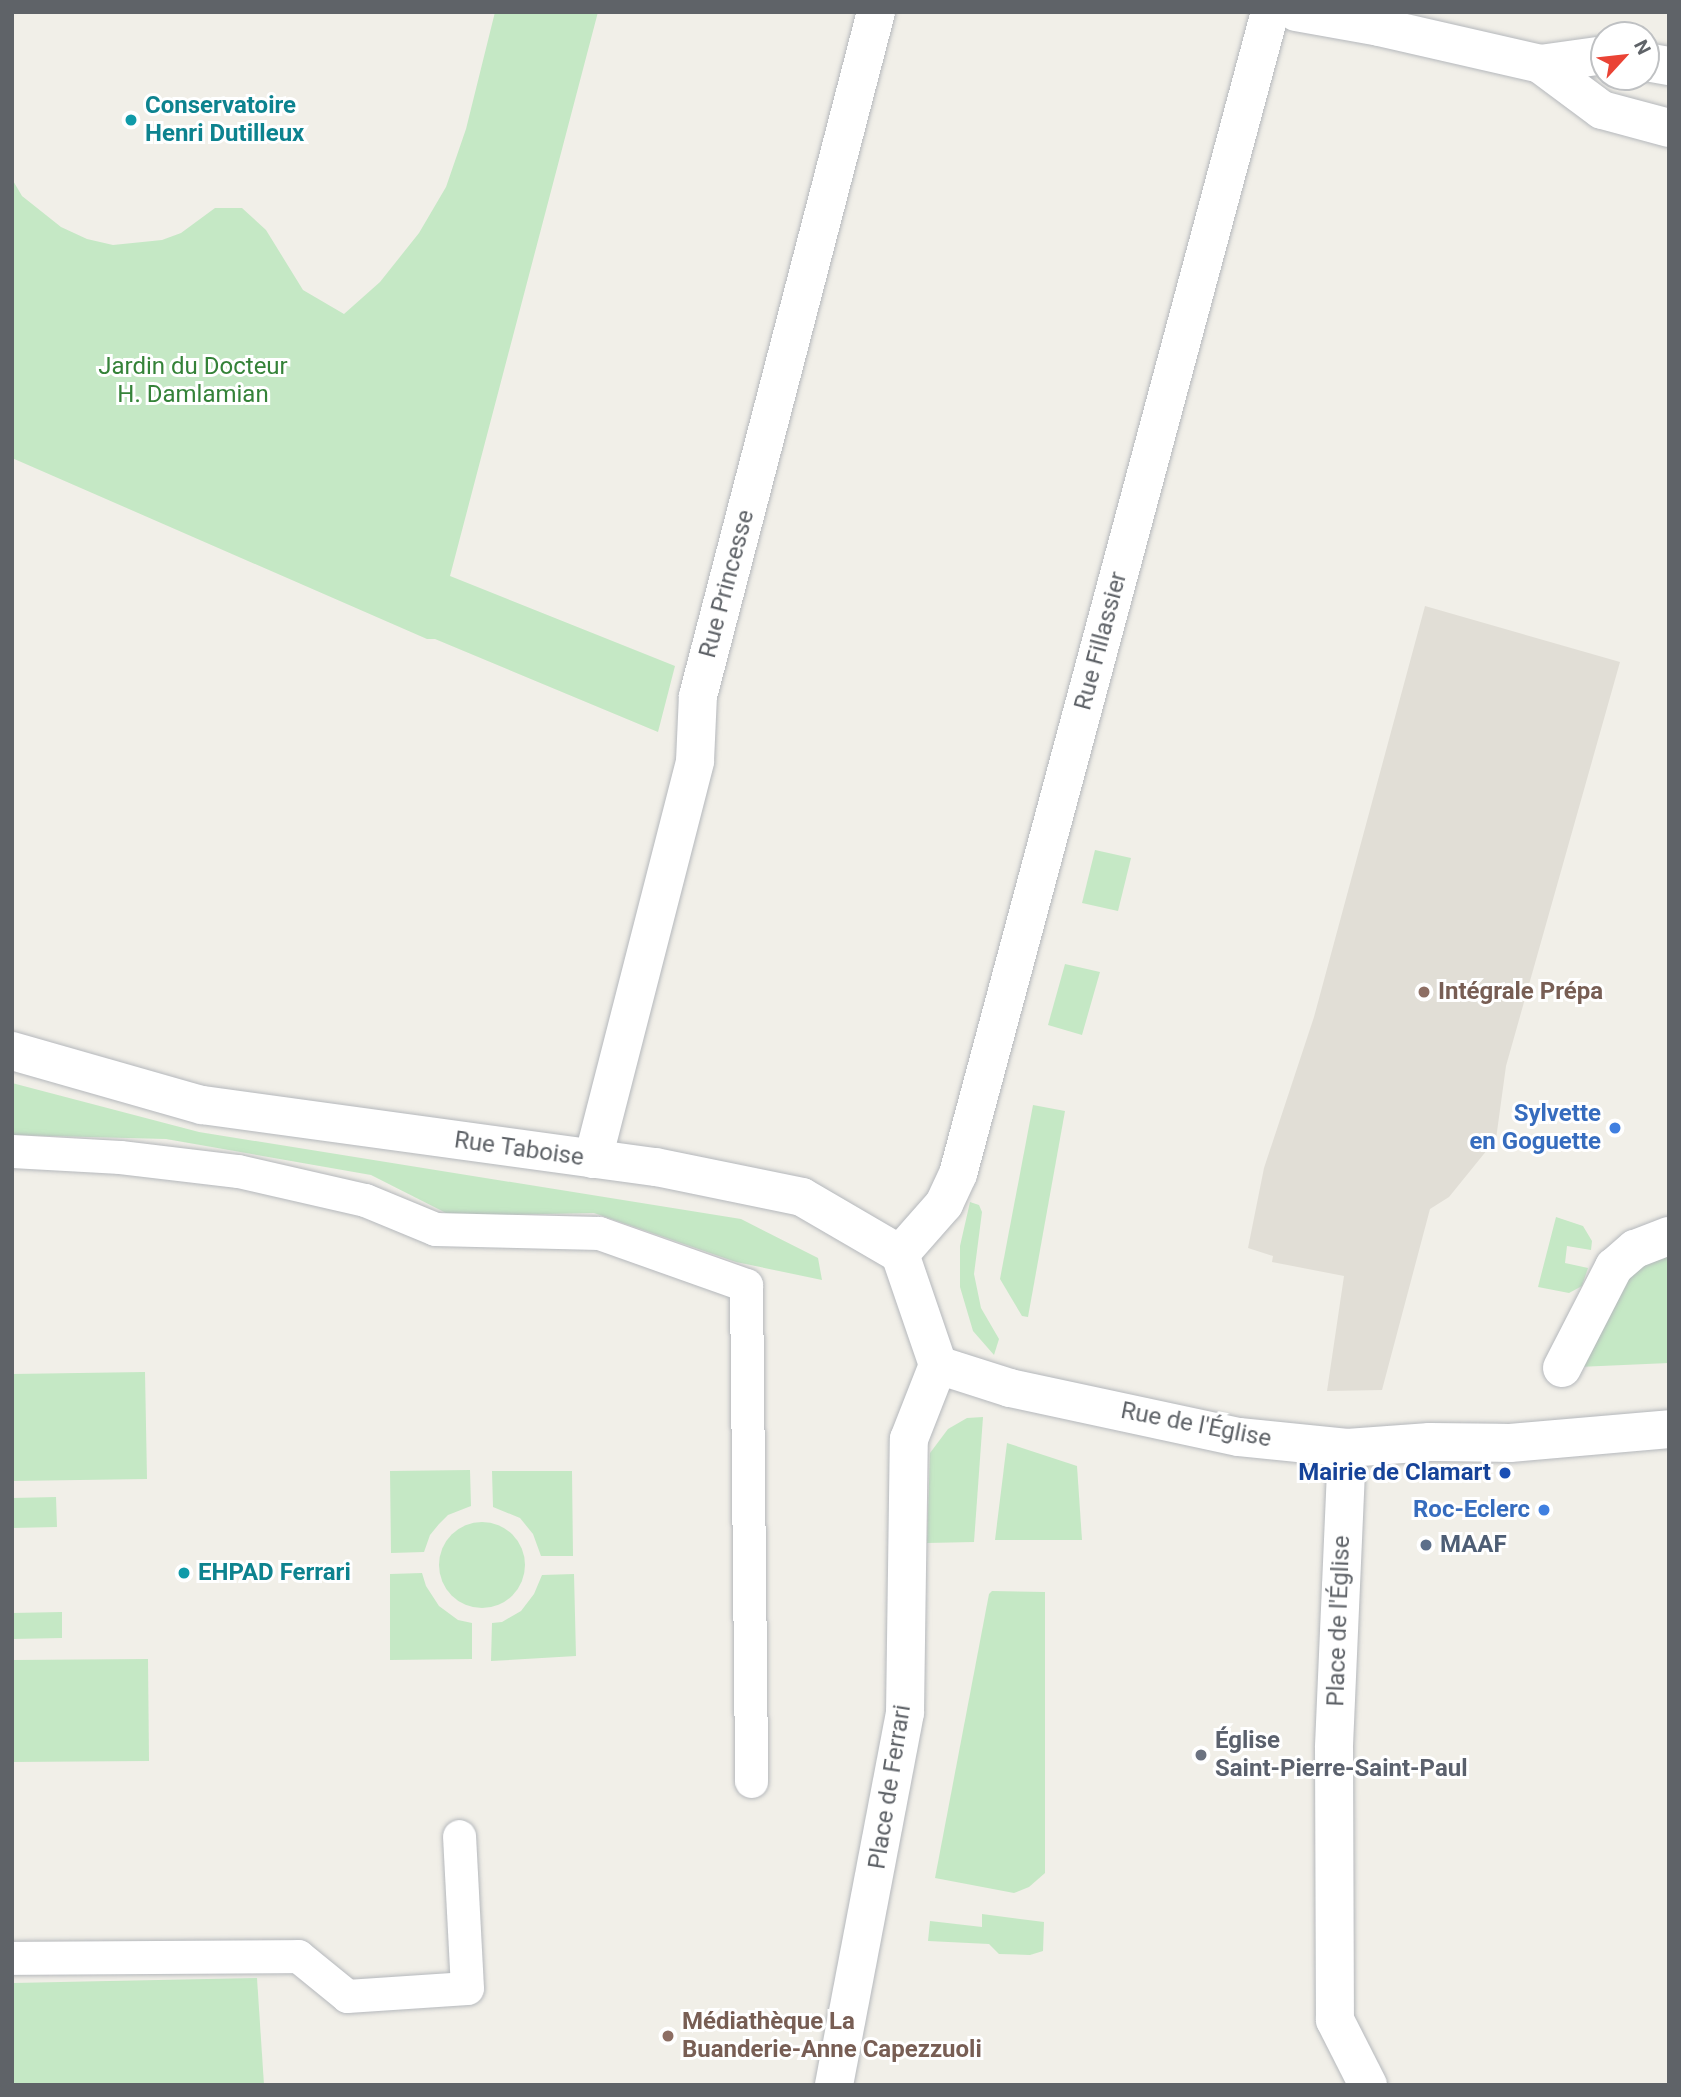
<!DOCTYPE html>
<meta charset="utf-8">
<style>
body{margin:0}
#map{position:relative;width:1681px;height:2097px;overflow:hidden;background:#f1efe8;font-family:Roboto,sans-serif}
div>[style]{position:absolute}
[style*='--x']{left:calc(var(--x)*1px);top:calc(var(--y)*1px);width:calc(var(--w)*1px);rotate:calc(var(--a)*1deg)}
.education>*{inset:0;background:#e1ded6}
.green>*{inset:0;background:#c5e8c5}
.round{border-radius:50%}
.roads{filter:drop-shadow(0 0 2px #b5b8bc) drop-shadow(0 0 2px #b5b8bc)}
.service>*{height:33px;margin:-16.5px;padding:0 16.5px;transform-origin:16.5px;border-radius:16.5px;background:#fff}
.pedestrian>*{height:38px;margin:-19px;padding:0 19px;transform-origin:19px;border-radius:19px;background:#fff}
.minor>*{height:38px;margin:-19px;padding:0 19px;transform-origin:19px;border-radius:19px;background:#fff}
.dots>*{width:19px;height:19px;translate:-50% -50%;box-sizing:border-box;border:4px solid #fff;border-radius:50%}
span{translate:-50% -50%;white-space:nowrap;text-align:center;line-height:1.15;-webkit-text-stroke:6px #fff;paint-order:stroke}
.culture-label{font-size:24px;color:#0d838f;font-weight:700}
.left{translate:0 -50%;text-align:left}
.park-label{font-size:24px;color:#348238}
.street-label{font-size:24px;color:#5f6368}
.education-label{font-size:24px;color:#785e54;font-weight:700}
.shop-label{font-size:24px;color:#366cbe;font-weight:700}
.right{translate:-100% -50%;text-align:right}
.transit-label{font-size:24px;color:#164399;font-weight:700}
.service-label{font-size:24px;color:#4e5e75;font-weight:700}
.worship-label{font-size:24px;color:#5b616d;font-weight:700}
.frame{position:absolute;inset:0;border:14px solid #5f6368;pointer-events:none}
.north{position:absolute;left:1590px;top:21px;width:70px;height:70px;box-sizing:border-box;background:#fff;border:2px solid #bfc1c3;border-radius:50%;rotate:63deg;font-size:19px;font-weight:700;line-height:28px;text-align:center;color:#5f6368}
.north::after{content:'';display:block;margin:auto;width:24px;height:32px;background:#ea4335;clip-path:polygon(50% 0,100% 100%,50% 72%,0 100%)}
</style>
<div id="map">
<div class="education">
<div style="clip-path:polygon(1425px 606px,1620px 662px,1506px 1066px,1496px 1139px,1449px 1197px,1430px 1209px,1382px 1390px,1327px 1391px,1344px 1276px,1272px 1262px,1273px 1256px,1248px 1248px,1264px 1168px,1314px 1017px)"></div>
</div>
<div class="green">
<div style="clip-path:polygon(495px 12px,598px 12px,450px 576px,675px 666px,658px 732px,435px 639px,427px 639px,12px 458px,12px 179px,22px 196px,61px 227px,87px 239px,113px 245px,162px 240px,181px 233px,215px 208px,242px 208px,266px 230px,303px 290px,344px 314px,380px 282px,419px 233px,446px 187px,466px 129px)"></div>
<div style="clip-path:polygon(1095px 850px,1131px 858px,1118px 911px,1082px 903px)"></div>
<div style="clip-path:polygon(1065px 964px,1100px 972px,1082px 1035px,1048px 1025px)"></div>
<div style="clip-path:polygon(12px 1083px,199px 1132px,741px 1219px,818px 1258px,822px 1280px,736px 1262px,594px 1213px,452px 1216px,371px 1175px,166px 1139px,12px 1135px)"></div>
<div style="clip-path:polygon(1033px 1105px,1065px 1111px,1028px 1317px,1022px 1316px,1000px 1279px)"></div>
<div style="clip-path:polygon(970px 1202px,979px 1205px,982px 1212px,974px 1274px,981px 1308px,999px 1339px,994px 1355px,973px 1331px,960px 1287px,960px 1246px)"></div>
<div style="clip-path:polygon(1556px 1217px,1583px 1226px,1592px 1241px,1591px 1250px,1567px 1246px,1565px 1263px,1588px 1268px,1582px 1286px,1569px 1293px,1538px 1287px)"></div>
<div style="clip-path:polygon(1669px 1255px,1669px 1363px,1578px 1367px,1606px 1303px,1636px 1269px)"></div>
<div style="clip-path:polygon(145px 1372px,147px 1479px,12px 1481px,12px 1374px)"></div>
<div style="clip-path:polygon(983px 1417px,974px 1542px,927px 1543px,930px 1453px,948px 1429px,967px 1418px)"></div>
<div style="clip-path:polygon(1007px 1443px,1077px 1466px,1082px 1540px,995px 1540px)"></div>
<div style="clip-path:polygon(470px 1470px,471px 1506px,448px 1515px,439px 1524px,430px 1535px,424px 1552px,391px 1553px,390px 1471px)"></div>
<div style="clip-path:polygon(492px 1471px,572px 1471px,573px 1556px,541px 1556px,533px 1534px,520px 1518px,493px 1507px)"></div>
<div style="clip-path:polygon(56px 1497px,57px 1527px,12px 1528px,12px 1498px)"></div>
<div class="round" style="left:439px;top:1522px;width:86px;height:86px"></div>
<div style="clip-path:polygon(422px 1573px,426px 1586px,439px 1606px,458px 1620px,472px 1623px,472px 1659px,390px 1660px,390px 1574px)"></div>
<div style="clip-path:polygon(574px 1574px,576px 1656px,491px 1661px,492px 1623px,502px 1622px,521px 1611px,534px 1594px,542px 1575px)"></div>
<div style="clip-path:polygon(992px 1591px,1045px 1592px,1045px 1873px,1029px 1887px,1014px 1893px,935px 1878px,989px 1594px)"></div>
<div style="clip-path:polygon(62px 1612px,62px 1638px,12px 1639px,12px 1613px)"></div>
<div style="clip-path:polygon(148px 1659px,149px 1761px,12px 1762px,12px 1660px)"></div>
<div style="clip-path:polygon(982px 1914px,1044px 1922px,1043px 1951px,1030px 1955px,999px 1954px,989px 1944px,928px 1941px,930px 1921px,982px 1927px)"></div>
<div style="clip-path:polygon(257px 1978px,264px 2085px,12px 2085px,12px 1983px)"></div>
</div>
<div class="roads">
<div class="service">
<div style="--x:12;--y:1151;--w:108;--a:3.2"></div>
<div style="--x:120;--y:1157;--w:119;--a:6.8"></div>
<div style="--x:238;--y:1171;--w:130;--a:12.9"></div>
<div style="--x:365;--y:1200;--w:76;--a:22.5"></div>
<div style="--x:435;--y:1229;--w:164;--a:1.4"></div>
<div style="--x:599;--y:1233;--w:156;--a:19.5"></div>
<div style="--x:746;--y:1285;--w:496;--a:89.4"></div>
<div style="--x:12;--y:1958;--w:286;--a:-0.4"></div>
<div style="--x:298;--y:1956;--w:63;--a:39.2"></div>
<div style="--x:347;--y:1996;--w:120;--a:-3.8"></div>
<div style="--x:467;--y:1988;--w:152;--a:-93"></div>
</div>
<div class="pedestrian">
<div style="--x:1562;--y:1368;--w:114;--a:-62.8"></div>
<div style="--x:1614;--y:1267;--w:28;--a:-41"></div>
<div style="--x:1635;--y:1249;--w:36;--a:-21"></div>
</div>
<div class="minor">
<div style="--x:1296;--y:12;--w:84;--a:10.2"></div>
<div style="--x:1379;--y:27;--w:165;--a:12.9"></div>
<div style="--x:1540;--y:64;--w:65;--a:-8"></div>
<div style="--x:1646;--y:62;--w:23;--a:10"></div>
<div style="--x:1540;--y:64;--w:77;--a:36.6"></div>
<div style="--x:1602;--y:110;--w:69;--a:15"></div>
<div style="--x:12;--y:1051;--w:198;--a:15.9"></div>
<div style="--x:202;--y:1105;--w:458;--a:7.8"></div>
<div style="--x:656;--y:1167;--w:149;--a:11.6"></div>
<div style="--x:802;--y:1197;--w:113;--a:30.2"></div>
<div style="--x:900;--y:1254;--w:117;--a:71.1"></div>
<div style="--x:593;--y:1159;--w:411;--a:-75.6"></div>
<div style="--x:695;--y:761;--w:65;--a:-87.4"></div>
<div style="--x:698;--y:696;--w:707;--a:-75.41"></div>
<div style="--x:900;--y:1254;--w:67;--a:-48.7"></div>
<div style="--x:944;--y:1204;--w:33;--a:-65"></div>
<div style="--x:958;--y:1174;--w:1203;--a:-74.97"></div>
<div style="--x:938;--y:1365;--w:76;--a:17.7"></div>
<div style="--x:1010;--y:1388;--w:234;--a:12.1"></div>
<div style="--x:1239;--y:1437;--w:109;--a:5.8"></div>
<div style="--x:1347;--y:1448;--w:83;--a:-4.1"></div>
<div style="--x:1430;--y:1442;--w:80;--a:0.7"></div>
<div style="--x:1510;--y:1443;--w:160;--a:-5"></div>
<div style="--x:1347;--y:1448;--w:300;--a:92.5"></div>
<div style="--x:1334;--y:1748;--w:272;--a:89.8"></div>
<div style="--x:1335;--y:2020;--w:73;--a:63.1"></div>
<div style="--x:834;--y:2085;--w:379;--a:-79.2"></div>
<div style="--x:905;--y:1713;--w:274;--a:-89.2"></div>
<div style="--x:909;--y:1439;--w:79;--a:-68.6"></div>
</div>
</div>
<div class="dots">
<div style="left:131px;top:120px;background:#0f9aa8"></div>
<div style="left:1424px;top:992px;background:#8d6e63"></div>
<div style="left:1615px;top:1128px;background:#3f7fe0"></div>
<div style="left:1505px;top:1473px;background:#1a4fb4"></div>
<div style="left:1544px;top:1510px;background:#3f7fe0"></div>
<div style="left:1426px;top:1545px;background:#5c6f8a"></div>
<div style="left:184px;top:1573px;background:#0f9aa8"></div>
<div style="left:1201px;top:1755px;background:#6b7280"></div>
<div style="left:668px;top:2036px;background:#8d6e63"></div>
</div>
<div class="culture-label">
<span class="left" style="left:145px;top:120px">Conservatoire<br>Henri Dutilleux</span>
<span class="left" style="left:198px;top:1573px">EHPAD Ferrari</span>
</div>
<div class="park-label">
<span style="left:193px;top:381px">Jardin du Docteur<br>H. Damlamian</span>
</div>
<div class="street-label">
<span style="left:727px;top:584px;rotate:-75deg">Rue Princesse</span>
<span style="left:1101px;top:641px;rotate:-75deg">Rue Fillassier</span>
<span style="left:519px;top:1149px;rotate:8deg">Rue Taboise</span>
<span style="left:1196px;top:1425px;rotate:11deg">Rue de l'Église</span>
<span style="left:1339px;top:1621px;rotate:-88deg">Place de l'Église</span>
<span style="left:890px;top:1787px;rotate:-81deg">Place de Ferrari</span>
</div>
<div class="education-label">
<span class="left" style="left:1438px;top:992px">Intégrale Prépa</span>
<span class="left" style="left:682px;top:2036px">Médiathèque La<br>Buanderie-Anne Capezzuoli</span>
</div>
<div class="shop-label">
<span class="right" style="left:1601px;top:1128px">Sylvette<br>en Goguette</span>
<span class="right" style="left:1530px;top:1510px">Roc-Eclerc</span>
</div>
<div class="transit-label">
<span class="right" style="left:1491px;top:1473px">Mairie de Clamart</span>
</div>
<div class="service-label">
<span class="left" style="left:1440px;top:1545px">MAAF</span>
</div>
<div class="worship-label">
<span class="left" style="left:1215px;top:1755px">Église<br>Saint-Pierre-Saint-Paul</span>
</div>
<div class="frame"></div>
<div class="north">N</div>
</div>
